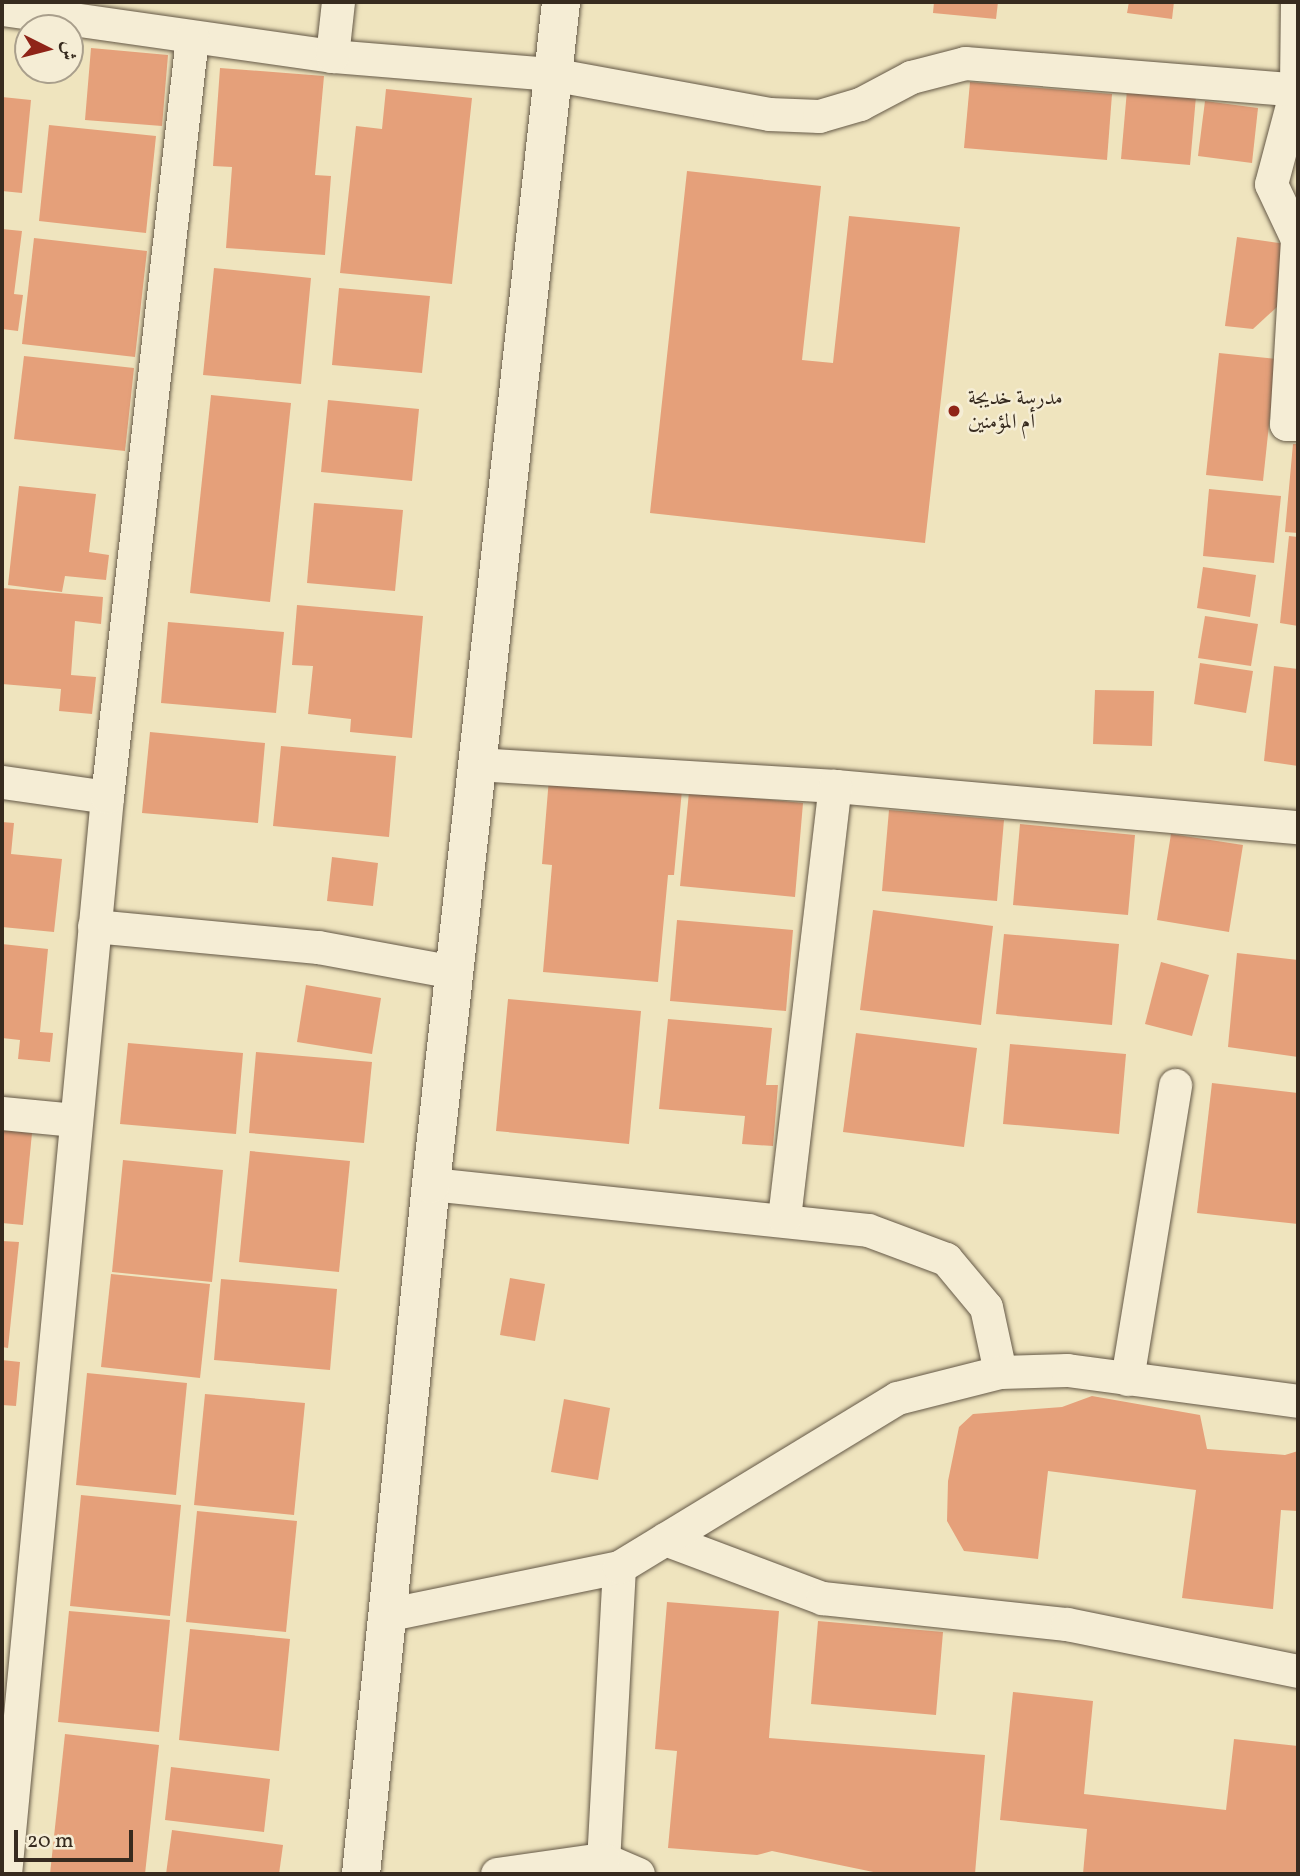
<!DOCTYPE html>
<meta charset="utf-8">
<style>
body{margin:0}
#map{position:relative;width:1300px;height:1876px;overflow:hidden;background:#efe4be;font-family:Vollkorn,Amiri,serif}
div>[style]{position:absolute}
[style*='--x']{left:calc(var(--x)*1px);top:calc(var(--y)*1px);width:calc(var(--w)*1px);rotate:calc(var(--a)*1deg)}
.building>*{inset:0;background:#e5a07a}
.roads{filter:drop-shadow(0 0 2px #655947) drop-shadow(0 0 2px #655947)}
.minor>*{height:33px;margin:-16.5px;padding:0 16.5px;transform-origin:16.5px;border-radius:16.5px;background:#f5edd5}
.secondary>*{height:38px;margin:-19px;padding:0 19px;transform-origin:19px;border-radius:19px;background:#f5edd5}
.dots>*{width:19px;height:19px;translate:-50% -50%;box-sizing:border-box;border:4px solid #f5edd5;border-radius:50%}
span{translate:-50% -50%;white-space:nowrap;text-align:center;line-height:1.15;-webkit-text-stroke:5px #f5edd5;paint-order:stroke}
.poi-label{font-size:21px;color:#372b1f}
.left{translate:0 -50%;text-align:left}
.frame{position:absolute;inset:0;border:4px solid #372b1f;pointer-events:none}
.north{position:absolute;left:14px;top:14px;width:70px;height:70px;box-sizing:border-box;background:#f5edd5;border:2px solid #a99f8c;border-radius:50%;rotate:96deg;font-size:19px;font-weight:700;line-height:28px;text-align:center;color:#372b1f}
.north::after{content:'';display:block;margin:auto;width:24px;height:32px;background:#8f2418;clip-path:polygon(50% 0,100% 100%,50% 72%,0 100%)}
.scale{position:absolute;left:14px;top:1830px;width:119px;height:32px;box-sizing:border-box;border:4px solid #372b1f;border-top:0;padding-left:9px;font-size:21px;line-height:24px;white-space:nowrap;color:#372b1f;-webkit-text-stroke:5px #f5edd5;paint-order:stroke}
</style>
<div id="map">
<div class="building">
<div style="clip-path:polygon(934px 2px,998px 2px,996px 19px,933px 13px)"></div>
<div style="clip-path:polygon(1129px 2px,1174px 2px,1172px 19px,1127px 13px)"></div>
<div style="clip-path:polygon(91px 48px,168px 55px,162px 126px,85px 120px)"></div>
<div style="clip-path:polygon(220px 68px,324px 76px,315px 175px,331px 176px,325px 255px,226px 248px,232px 167px,213px 166px)"></div>
<div style="clip-path:polygon(970px 82px,1112px 94px,1107px 160px,964px 148px)"></div>
<div style="clip-path:polygon(386px 89px,472px 98px,452px 284px,340px 273px,356px 126px,382px 129px)"></div>
<div style="clip-path:polygon(1127px 90px,1196px 96px,1190px 165px,1121px 159px)"></div>
<div style="clip-path:polygon(2px 97px,31px 100px,22px 193px,2px 191px)"></div>
<div style="clip-path:polygon(1205px 101px,1258px 108px,1252px 163px,1198px 156px)"></div>
<div style="clip-path:polygon(49px 125px,156px 136px,146px 233px,39px 221px)"></div>
<div style="clip-path:polygon(687px 171px,821px 186px,802px 360px,833px 363px,849px 216px,960px 227px,925px 543px,650px 513px)"></div>
<div style="clip-path:polygon(2px 229px,22px 231px,14px 294px,23px 295px,18px 331px,2px 329px)"></div>
<div style="clip-path:polygon(1237px 237px,1286px 244px,1277px 307px,1253px 329px,1225px 326px)"></div>
<div style="clip-path:polygon(34px 238px,147px 251px,135px 357px,22px 344px)"></div>
<div style="clip-path:polygon(214px 268px,311px 278px,301px 384px,203px 375px)"></div>
<div style="clip-path:polygon(339px 288px,430px 296px,422px 373px,332px 365px)"></div>
<div style="clip-path:polygon(1219px 353px,1276px 359px,1263px 481px,1206px 475px)"></div>
<div style="clip-path:polygon(24px 356px,134px 368px,125px 451px,14px 439px)"></div>
<div style="clip-path:polygon(211px 395px,291px 403px,270px 602px,190px 593px)"></div>
<div style="clip-path:polygon(328px 400px,419px 409px,412px 481px,321px 472px)"></div>
<div style="clip-path:polygon(1293px 444px,1298px 444px,1298px 533px,1285px 532px)"></div>
<div style="clip-path:polygon(19px 486px,96px 494px,89px 552px,109px 555px,106px 580px,65px 576px,62px 592px,8px 585px)"></div>
<div style="clip-path:polygon(1209px 489px,1281px 496px,1274px 563px,1203px 556px)"></div>
<div style="clip-path:polygon(314px 503px,403px 510px,395px 591px,307px 583px)"></div>
<div style="clip-path:polygon(1289px 536px,1298px 537px,1298px 626px,1280px 623px)"></div>
<div style="clip-path:polygon(1203px 567px,1256px 575px,1250px 617px,1197px 608px)"></div>
<div style="clip-path:polygon(2px 588px,103px 597px,101px 624px,75px 621px,71px 675px,96px 677px,92px 714px,59px 711px,61px 689px,2px 684px)"></div>
<div style="clip-path:polygon(297px 605px,423px 616px,412px 738px,350px 732px,351px 719px,308px 714px,313px 666px,292px 665px)"></div>
<div style="clip-path:polygon(1205px 616px,1258px 624px,1251px 666px,1198px 658px)"></div>
<div style="clip-path:polygon(168px 622px,284px 632px,276px 713px,161px 703px)"></div>
<div style="clip-path:polygon(1200px 663px,1253px 671px,1246px 713px,1194px 704px)"></div>
<div style="clip-path:polygon(1274px 666px,1298px 669px,1298px 766px,1264px 761px)"></div>
<div style="clip-path:polygon(1095px 690px,1154px 691px,1152px 746px,1093px 744px)"></div>
<div style="clip-path:polygon(150px 732px,265px 743px,258px 823px,142px 813px)"></div>
<div style="clip-path:polygon(281px 746px,396px 756px,389px 837px,273px 826px)"></div>
<div style="clip-path:polygon(549px 778px,682px 790px,674px 875px,668px 875px,658px 982px,543px 972px,552px 865px,542px 864px)"></div>
<div style="clip-path:polygon(689px 792px,803px 803px,795px 897px,680px 886px)"></div>
<div style="clip-path:polygon(889px 810px,1004px 820px,997px 901px,882px 891px)"></div>
<div style="clip-path:polygon(2px 822px,14px 823px,11px 854px,62px 859px,54px 932px,2px 927px)"></div>
<div style="clip-path:polygon(1020px 824px,1135px 835px,1128px 915px,1013px 905px)"></div>
<div style="clip-path:polygon(1171px 834px,1243px 845px,1229px 932px,1157px 920px)"></div>
<div style="clip-path:polygon(332px 857px,378px 863px,373px 906px,327px 901px)"></div>
<div style="clip-path:polygon(873px 910px,993px 926px,981px 1025px,860px 1010px)"></div>
<div style="clip-path:polygon(677px 920px,793px 930px,786px 1011px,670px 1001px)"></div>
<div style="clip-path:polygon(1004px 934px,1119px 944px,1112px 1025px,996px 1014px)"></div>
<div style="clip-path:polygon(2px 944px,48px 949px,40px 1032px,53px 1033px,50px 1062px,18px 1059px,20px 1040px,2px 1038px)"></div>
<div style="clip-path:polygon(1237px 953px,1298px 960px,1298px 1057px,1228px 1047px)"></div>
<div style="clip-path:polygon(1161px 962px,1209px 975px,1192px 1036px,1145px 1024px)"></div>
<div style="clip-path:polygon(306px 985px,381px 998px,372px 1054px,297px 1042px)"></div>
<div style="clip-path:polygon(508px 999px,641px 1011px,629px 1144px,496px 1131px)"></div>
<div style="clip-path:polygon(668px 1019px,772px 1028px,766px 1085px,778px 1085px,773px 1146px,742px 1144px,745px 1116px,659px 1109px)"></div>
<div style="clip-path:polygon(856px 1033px,977px 1048px,964px 1147px,843px 1132px)"></div>
<div style="clip-path:polygon(128px 1043px,243px 1053px,236px 1134px,120px 1124px)"></div>
<div style="clip-path:polygon(1010px 1044px,1126px 1054px,1119px 1134px,1003px 1124px)"></div>
<div style="clip-path:polygon(256px 1052px,372px 1062px,364px 1143px,249px 1133px)"></div>
<div style="clip-path:polygon(1212px 1083px,1298px 1093px,1298px 1224px,1197px 1213px)"></div>
<div style="clip-path:polygon(2px 1130px,32px 1133px,23px 1225px,2px 1223px)"></div>
<div style="clip-path:polygon(250px 1151px,350px 1161px,339px 1272px,239px 1262px)"></div>
<div style="clip-path:polygon(123px 1160px,223px 1170px,212px 1282px,112px 1272px)"></div>
<div style="clip-path:polygon(2px 1241px,19px 1242px,8px 1348px,2px 1347px)"></div>
<div style="clip-path:polygon(111px 1274px,210px 1284px,200px 1378px,101px 1367px)"></div>
<div style="clip-path:polygon(510px 1278px,545px 1284px,535px 1341px,500px 1335px)"></div>
<div style="clip-path:polygon(221px 1279px,337px 1289px,330px 1370px,214px 1360px)"></div>
<div style="clip-path:polygon(2px 1360px,20px 1362px,16px 1406px,2px 1405px)"></div>
<div style="clip-path:polygon(87px 1373px,187px 1383px,176px 1495px,76px 1485px)"></div>
<div style="clip-path:polygon(205px 1394px,305px 1403px,294px 1515px,194px 1505px)"></div>
<div style="clip-path:polygon(1092px 1396px,1200px 1415px,1207px 1449px,1285px 1455px,1298px 1451px,1298px 1511px,1281px 1510px,1273px 1609px,1182px 1598px,1196px 1490px,1048px 1471px,1038px 1559px,964px 1551px,947px 1521px,948px 1481px,959px 1427px,973px 1414px,1062px 1407px)"></div>
<div style="clip-path:polygon(564px 1399px,610px 1408px,598px 1480px,551px 1472px)"></div>
<div style="clip-path:polygon(81px 1495px,181px 1505px,170px 1616px,70px 1606px)"></div>
<div style="clip-path:polygon(197px 1511px,297px 1521px,286px 1632px,186px 1622px)"></div>
<div style="clip-path:polygon(667px 1602px,779px 1611px,769px 1738px,985px 1755px,975px 1874px,883px 1874px,772px 1851px,757px 1855px,668px 1848px,677px 1751px,655px 1749px)"></div>
<div style="clip-path:polygon(69px 1611px,170px 1620px,159px 1732px,58px 1722px)"></div>
<div style="clip-path:polygon(818px 1621px,943px 1632px,936px 1715px,811px 1704px)"></div>
<div style="clip-path:polygon(190px 1629px,290px 1639px,279px 1751px,179px 1740px)"></div>
<div style="clip-path:polygon(1013px 1692px,1093px 1701px,1084px 1794px,1226px 1810px,1234px 1739px,1298px 1746px,1298px 1874px,1083px 1874px,1087px 1829px,1000px 1820px)"></div>
<div style="clip-path:polygon(65px 1734px,159px 1745px,145px 1874px,50px 1874px)"></div>
<div style="clip-path:polygon(171px 1767px,270px 1779px,264px 1832px,165px 1820px)"></div>
<div style="clip-path:polygon(172px 1830px,283px 1845px,279px 1874px,166px 1874px)"></div>
</div>
<div class="roads">
<div class="minor">
<div style="--x:1297;--y:2;--w:88;--a:90.7"></div>
<div style="--x:1296;--y:90;--w:97;--a:104.9"></div>
<div style="--x:1271;--y:184;--w:61;--a:64.7"></div>
<div style="--x:1297;--y:239;--w:185;--a:93.4"></div>
<div style="--x:1286;--y:424;--w:12;--a:0"></div>
<div style="--x:2;--y:9;--w:333;--a:8.1"></div>
<div style="--x:332;--y:56;--w:220;--a:4.7"></div>
<div style="--x:551;--y:74;--w:222;--a:10.4"></div>
<div style="--x:769;--y:114;--w:50;--a:2.3"></div>
<div style="--x:819;--y:116;--w:43;--a:-16.3"></div>
<div style="--x:860;--y:104;--w:58;--a:-27.9"></div>
<div style="--x:911;--y:77;--w:56;--a:-14.5"></div>
<div style="--x:965;--y:63;--w:334;--a:4.6"></div>
<div style="--x:332;--y:56;--w:54;--a:-83.7"></div>
<div style="--x:476;--y:764;--w:360;--a:3.5"></div>
<div style="--x:835;--y:786;--w:465;--a:5.1"></div>
<div style="--x:2;--y:782;--w:106;--a:8.1"></div>
<div style="--x:94;--y:926;--w:225;--a:5.4"></div>
<div style="--x:318;--y:947;--w:138;--a:10.4"></div>
<div style="--x:2;--y:1113;--w:73;--a:5.5"></div>
<div style="--x:431;--y:1184;--w:439;--a:6"></div>
<div style="--x:868;--y:1230;--w:83;--a:20.4"></div>
<div style="--x:946;--y:1259;--w:62;--a:50.2"></div>
<div style="--x:986;--y:1307;--w:66;--a:77.8"></div>
<div style="--x:784;--y:1218;--w:435;--a:-83.3"></div>
<div style="--x:1127;--y:1379;--w:298;--a:-80.7"></div>
<div style="--x:665;--y:1539;--w:168;--a:20.6"></div>
<div style="--x:822;--y:1598;--w:246;--a:6.1"></div>
<div style="--x:1067;--y:1624;--w:236;--a:11.5"></div>
<div style="--x:619;--y:1567;--w:292;--a:93.1"></div>
<div style="--x:603;--y:1859;--w:38;--a:23"></div>
<div style="--x:390;--y:1614;--w:234;--a:-11.6"></div>
<div style="--x:619;--y:1567;--w:325;--a:-31.3"></div>
<div style="--x:897;--y:1398;--w:106;--a:-14.2"></div>
<div style="--x:1000;--y:1372;--w:67;--a:-1.7"></div>
<div style="--x:1067;--y:1370;--w:233;--a:7.6"></div>
<div style="--x:5;--y:1874;--w:1082;--a:-84.59"></div>
<div style="--x:107;--y:797;--w:765;--a:-83.62"></div>
<div style="--x:497;--y:1874;--w:107;--a:-8.1"></div>
</div>
<div class="secondary">
<div style="--x:361;--y:1874;--w:694;--a:-84.21"></div>
<div style="--x:431;--y:1184;--w:1189;--a:-83.72"></div>
</div>
</div>
<div class="dots">
<div style="left:954px;top:411px;background:#8f2418"></div>
</div>
<div class="poi-label">
<span class="left" style="left:968px;top:411px">مدرسة خديجة<br>أم المؤمنين</span>
</div>
<div class="frame"></div>
<div class="north">ش</div>
<div class="scale">20 m</div>
</div>
